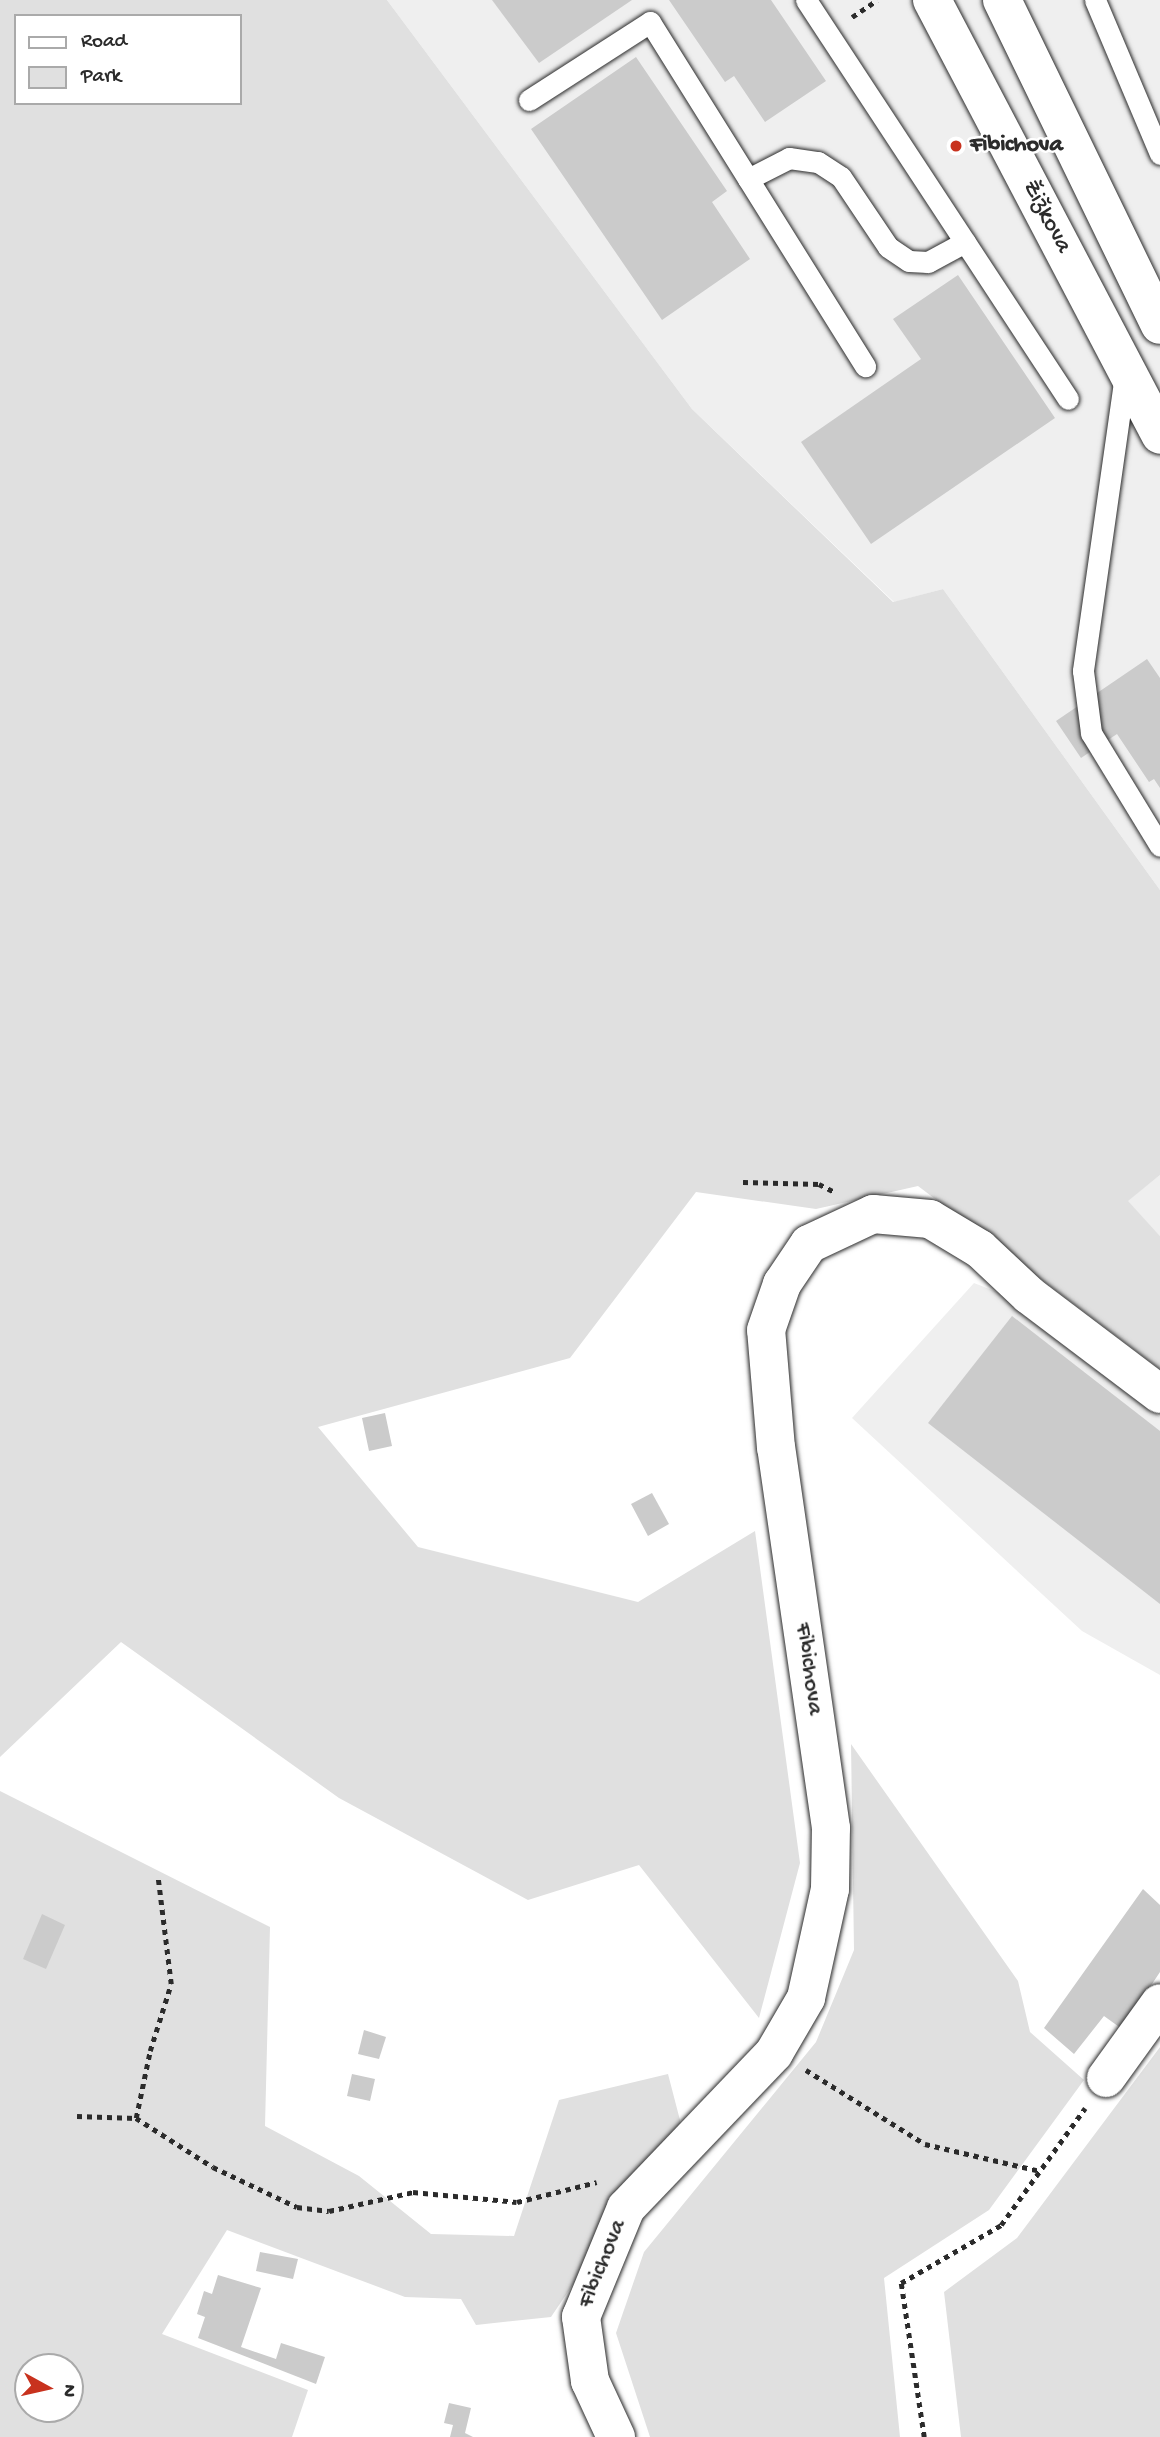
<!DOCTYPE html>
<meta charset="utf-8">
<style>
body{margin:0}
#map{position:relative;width:1160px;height:2437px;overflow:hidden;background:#fff;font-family:"Gochi Hand",sans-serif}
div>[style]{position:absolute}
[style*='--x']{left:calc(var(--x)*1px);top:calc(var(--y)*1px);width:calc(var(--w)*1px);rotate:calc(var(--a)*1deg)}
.built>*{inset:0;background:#efefef}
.green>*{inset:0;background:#e0e0e0}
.building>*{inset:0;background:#cbcbcb}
.path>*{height:4.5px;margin-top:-2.25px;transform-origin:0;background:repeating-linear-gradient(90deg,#2b2b2b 0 5px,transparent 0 10px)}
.roads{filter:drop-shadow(0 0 2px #2b2b2b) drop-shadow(0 0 2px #2b2b2b)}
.service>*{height:21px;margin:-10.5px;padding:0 10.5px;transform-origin:10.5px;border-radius:10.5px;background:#fff}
.minor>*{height:38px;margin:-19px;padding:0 19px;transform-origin:19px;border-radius:19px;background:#fff}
.secondary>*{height:38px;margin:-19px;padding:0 19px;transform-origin:19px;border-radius:19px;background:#fff}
.dots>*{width:19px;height:19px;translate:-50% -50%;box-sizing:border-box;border:4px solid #fff;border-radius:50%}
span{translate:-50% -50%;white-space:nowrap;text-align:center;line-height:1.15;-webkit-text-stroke:5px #fff;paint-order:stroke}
.poi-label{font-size:24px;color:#2b2b2b;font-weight:700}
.left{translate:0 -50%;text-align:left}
.street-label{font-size:24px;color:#2b2b2b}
.legend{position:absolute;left:14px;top:14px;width:228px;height:91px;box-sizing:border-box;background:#fff;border:2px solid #aaa;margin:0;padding:9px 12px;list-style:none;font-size:21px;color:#2b2b2b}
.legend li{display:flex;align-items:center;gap:14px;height:35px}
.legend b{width:35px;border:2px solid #aaa}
.north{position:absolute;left:14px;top:2353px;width:70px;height:70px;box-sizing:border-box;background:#fff;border:2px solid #aaa;border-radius:50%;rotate:98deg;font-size:19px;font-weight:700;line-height:28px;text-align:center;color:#2b2b2b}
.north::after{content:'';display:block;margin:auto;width:24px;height:32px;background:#c8321e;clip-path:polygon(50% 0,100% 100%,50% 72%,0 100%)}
</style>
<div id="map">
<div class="built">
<div style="clip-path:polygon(387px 0,1160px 0,1160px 890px,943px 589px,894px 602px,692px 409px)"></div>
<div style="clip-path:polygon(1160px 1175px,1160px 1236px,1127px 1201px)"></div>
<div style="clip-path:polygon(974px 1283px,1007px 1296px,1160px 1417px,1160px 1675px,1082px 1631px,852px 1418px)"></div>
</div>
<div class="green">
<div style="clip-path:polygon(evenodd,0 0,387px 0,692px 409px,893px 602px,943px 589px,1160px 890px,1160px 1175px,1128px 1201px,1160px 1236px,1160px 1369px,918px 1186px,816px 1209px,696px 1192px,570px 1358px,318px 1427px,418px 1547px,638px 1602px,755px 1531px,800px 1863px,759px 2018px,639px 1865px,528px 1900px,339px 1798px,121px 1642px,0 1757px,0 0,16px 16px,240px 16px,240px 103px,16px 103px,16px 16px)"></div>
<div style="clip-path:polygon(851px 1744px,1018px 1981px,1030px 2032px,1084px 2080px,989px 2210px,884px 2278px,900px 2437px,650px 2437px,616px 2333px,644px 2252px,816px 2042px,854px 1950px)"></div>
<div style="clip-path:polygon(evenodd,0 1791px,270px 1927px,265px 2126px,359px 2176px,431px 2234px,514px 2236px,559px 2100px,668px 2074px,681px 2124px,551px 2317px,476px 2325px,461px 2299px,405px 2297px,227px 2230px,162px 2334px,308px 2390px,292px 2437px,0 2437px,0 1791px,28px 2367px,70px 2367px,70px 2409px,28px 2409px,28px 2367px)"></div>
<div style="clip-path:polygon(1160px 2047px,1160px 2437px,961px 2437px,944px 2292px,1017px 2238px)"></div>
</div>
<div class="building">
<div style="clip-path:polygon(492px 0,632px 0,539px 63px)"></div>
<div style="clip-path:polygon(669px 0,771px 0,826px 81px,765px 122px,734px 76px,725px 82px)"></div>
<div style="clip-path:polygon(636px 57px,727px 191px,712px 202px,750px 259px,662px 320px,531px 129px)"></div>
<div style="clip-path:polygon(958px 275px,1055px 418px,871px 544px,801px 442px,921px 359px,893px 319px)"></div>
<div style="clip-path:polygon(1147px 659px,1160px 678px,1160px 788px,1154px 779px,1149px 782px,1117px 734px,1081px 758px,1056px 721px)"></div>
<div style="clip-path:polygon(1012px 1316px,1160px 1431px,1160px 1604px,928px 1423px)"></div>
<div style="clip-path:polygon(385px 1413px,392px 1446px,369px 1451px,362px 1418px)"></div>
<div style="clip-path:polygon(652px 1493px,669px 1524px,648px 1536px,631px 1504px)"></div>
<div style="clip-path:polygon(1143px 1889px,1160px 1905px,1160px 1972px,1122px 2029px,1104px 2016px,1074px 2054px,1044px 2028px)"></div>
<div style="clip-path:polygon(42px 1914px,65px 1925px,46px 1969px,23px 1959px)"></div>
<div style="clip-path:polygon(364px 2030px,386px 2037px,379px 2059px,358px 2054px)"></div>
<div style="clip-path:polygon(352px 2074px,375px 2079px,370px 2101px,347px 2096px)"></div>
<div style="clip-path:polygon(260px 2252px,298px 2259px,293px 2279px,256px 2271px)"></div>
<div style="clip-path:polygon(218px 2275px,261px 2288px,241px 2347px,276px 2359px,281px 2343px,325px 2357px,316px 2384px,198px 2338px,205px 2317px,197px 2314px,204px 2291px,212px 2294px)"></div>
<div style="clip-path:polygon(449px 2403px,471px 2408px,465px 2433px,473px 2437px,450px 2437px,453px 2425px,444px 2423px)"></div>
</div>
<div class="path">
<div style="--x:852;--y:17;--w:30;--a:-34"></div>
<div style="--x:743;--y:1182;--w:76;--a:1.5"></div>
<div style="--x:819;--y:1184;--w:16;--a:27"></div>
<div style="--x:806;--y:2070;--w:140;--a:31.9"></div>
<div style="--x:925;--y:2144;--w:118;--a:13.2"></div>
<div style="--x:77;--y:2116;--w:59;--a:1.9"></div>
<div style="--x:136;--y:2118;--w:91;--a:32.5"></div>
<div style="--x:213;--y:2167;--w:93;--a:25.5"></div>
<div style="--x:297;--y:2207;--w:32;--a:7"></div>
<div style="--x:329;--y:2211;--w:86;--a:-12.7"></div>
<div style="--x:413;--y:2192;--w:104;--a:5.5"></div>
<div style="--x:517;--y:2202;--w:82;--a:-14"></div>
<div style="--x:136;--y:2118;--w:68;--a:-78.2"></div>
<div style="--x:150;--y:2051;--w:70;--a:-72.6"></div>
<div style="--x:171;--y:1984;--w:107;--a:-97"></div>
<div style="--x:924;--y:2437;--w:156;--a:-98.5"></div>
<div style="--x:901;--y:2283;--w:116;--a:-30.1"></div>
<div style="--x:1001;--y:2225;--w:144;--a:-54.3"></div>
</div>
<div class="roads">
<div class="service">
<div style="--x:806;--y:0;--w:477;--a:56.7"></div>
<div style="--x:1095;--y:0;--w:167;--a:67.1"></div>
<div style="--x:529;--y:100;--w:144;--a:-32.8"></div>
<div style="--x:650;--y:22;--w:406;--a:58"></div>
<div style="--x:748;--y:179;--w:46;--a:-27.1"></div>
<div style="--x:789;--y:158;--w:29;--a:8"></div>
<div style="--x:818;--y:162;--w:27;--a:33"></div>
<div style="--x:841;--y:177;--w:84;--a:56.1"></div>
<div style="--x:888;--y:247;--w:25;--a:34"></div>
<div style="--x:909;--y:261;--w:19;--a:3"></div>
<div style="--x:928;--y:262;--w:42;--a:-28.4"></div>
<div style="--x:1125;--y:375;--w:299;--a:98.1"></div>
<div style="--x:1083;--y:671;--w:63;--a:82.6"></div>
<div style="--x:1091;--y:733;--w:132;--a:58.6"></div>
</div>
<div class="minor">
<div style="--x:1106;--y:2078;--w:92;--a:-54.2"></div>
<div style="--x:616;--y:2437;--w:62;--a:-114.9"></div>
<div style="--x:590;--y:2381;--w:65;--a:-98"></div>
<div style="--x:581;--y:2317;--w:118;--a:-67.6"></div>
<div style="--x:626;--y:2208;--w:214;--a:-46.3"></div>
<div style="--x:774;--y:2053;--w:64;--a:-59.8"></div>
<div style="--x:806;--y:1998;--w:112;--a:-77.6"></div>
<div style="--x:830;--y:1889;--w:61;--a:-89.1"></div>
<div style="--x:831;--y:1828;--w:384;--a:-98.2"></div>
<div style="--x:776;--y:1448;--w:118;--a:-94.8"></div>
<div style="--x:766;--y:1330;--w:49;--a:-70.8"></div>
<div style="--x:782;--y:1284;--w:48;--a:-56"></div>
<div style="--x:809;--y:1244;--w:71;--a:-25.1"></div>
<div style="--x:873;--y:1214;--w:57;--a:5"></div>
<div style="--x:930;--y:1219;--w:58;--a:31"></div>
<div style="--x:980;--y:1249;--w:67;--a:43.2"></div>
<div style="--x:1029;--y:1295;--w:164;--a:37.1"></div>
</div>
<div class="secondary">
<div style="--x:932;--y:0;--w:491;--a:62.3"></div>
<div style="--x:1002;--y:0;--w:361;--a:64.1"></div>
</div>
</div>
<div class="dots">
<div style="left:956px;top:146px;background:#c8321e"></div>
</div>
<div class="poi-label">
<span class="left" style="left:970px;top:146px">Fibichova</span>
</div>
<div class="street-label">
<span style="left:1046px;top:217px;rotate:62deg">Žižkova</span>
<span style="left:808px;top:1669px;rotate:82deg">Fibichova</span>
<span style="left:603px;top:2264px;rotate:-68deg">Fibichova</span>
</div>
<ul class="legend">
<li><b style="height:9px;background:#fff"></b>Road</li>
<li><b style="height:19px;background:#e0e0e0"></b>Park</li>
</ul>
<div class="north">N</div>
</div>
